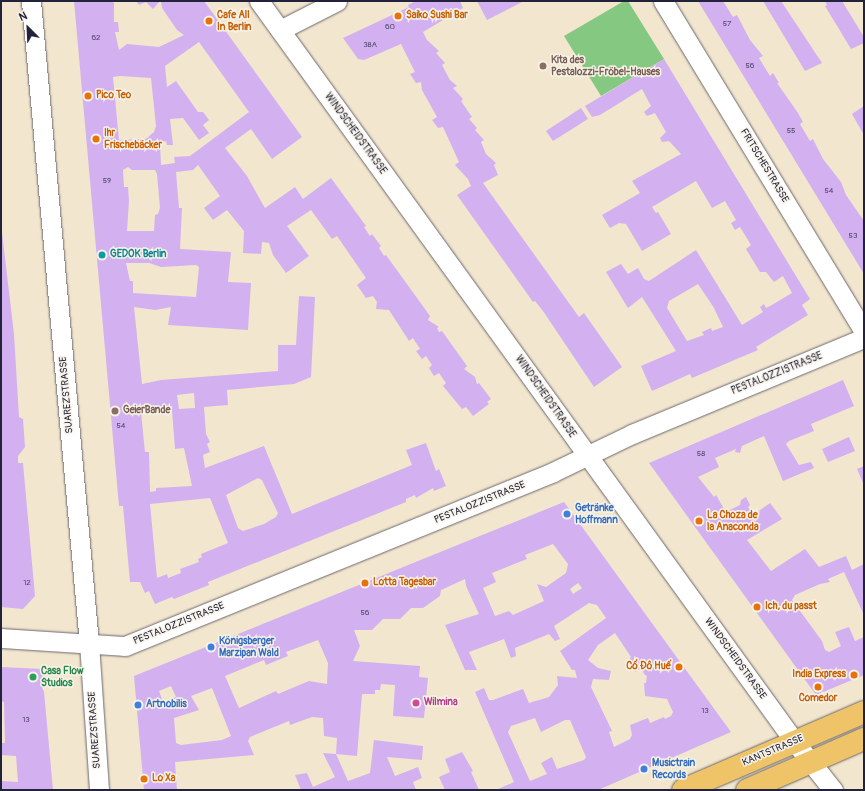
<!DOCTYPE html>
<meta charset="utf-8">
<style>
body{margin:0}
#map{position:relative;width:865px;height:791px;overflow:hidden;background:#f2e6ce;font-family:Pangolin,sans-serif}
div>[style]{position:absolute}
[style*='--x']{left:calc(var(--x)*1px);top:calc(var(--y)*1px);width:calc(var(--w)*1px);rotate:calc(var(--a)*1deg)}
.green>*{inset:0;background:#85c881}
.building>*{inset:0;background:#d3b1f0}
.roads{filter:drop-shadow(0 0 1px #6b676e) drop-shadow(0 0 1px #6b676e)}
.minor>*{height:19px;margin:-9.5px;padding:0 9.5px;transform-origin:9.5px;border-radius:9.5px;background:#fff}
.major>*{height:22px;margin:-11px;padding:0 11px;transform-origin:11px;border-radius:11px;background:#efc469}
.dots>*{width:11px;height:11px;translate:-50% -50%;box-sizing:border-box;border:2px solid #f7f3e8;border-radius:50%}
span{translate:-50% -50%;white-space:nowrap;text-align:center;line-height:1.15;-webkit-text-stroke:3px #f7f3e8;paint-order:stroke}
.number-label{font-size:8px;color:#4e4668}
.number-label span{-webkit-text-stroke-width:0}
.food-label{font-size:10px;color:#c56008;font-weight:700}
.left{translate:0 -50%;text-align:left}
.right{translate:-100% -50%;text-align:right}
.education-label{font-size:10px;color:#785e54;font-weight:700}
.street-label{font-size:10px;color:#22223b}
.culture-label{font-size:10px;color:#0d838f;font-weight:700}
.shop-label{font-size:10px;color:#366cbe;font-weight:700}
.leisure-label{font-size:10px;color:#27864d;font-weight:700}
.hotel-label{font-size:10px;color:#b23c85;font-weight:700}
.frame{position:absolute;inset:0;border:2px solid #22223b;pointer-events:none}
.north{position:absolute;left:8px;top:8px;width:40px;height:40px;-webkit-text-stroke:3px #f7f3e8;paint-order:stroke;rotate:336deg;font-size:11px;font-weight:700;line-height:16px;text-align:center;color:#22223b}
.north::after{content:'';display:block;margin:auto;width:14px;height:18px;background:#22223b;clip-path:polygon(50% 0,100% 100%,50% 72%,0 100%)}
</style>
<div id="map">
<div class="green">
<div style="clip-path:polygon(624px 1px,628px 1px,664px 59px,601px 96px,564px 36px)"></div>
</div>
<div class="building">
<div style="clip-path:polygon(evenodd,74px 1px,112px 1px,114px 3px,114px 22px,118px 22px,119px 32px,115px 32px,119px 50px,127px 44px,159px 47px,184px 35px,177px 30px,162px 8px,161px 1px,204px 1px,302px 137px,272px 159px,251px 129px,225px 148px,247px 176px,262px 203px,265px 208px,295px 187px,303px 199px,331px 178px,366px 226px,364px 227px,370px 236px,372px 234px,381px 246px,379px 248px,384px 256px,386px 255px,430px 316px,428px 320px,439px 327px,437px 328px,439px 332px,442px 331px,467px 366px,464px 369px,475px 377px,477px 384px,479px 383px,491px 399px,487px 402px,489px 404px,473px 416px,466px 407px,462px 409px,443px 386px,446px 383px,439px 373px,434px 376px,429px 368px,432px 365px,426px 356px,422px 359px,416px 351px,420px 349px,413px 338px,409px 341px,389px 310px,376px 309px,377px 302px,373px 296px,366px 298px,357px 285px,366px 278px,337px 236px,332px 239px,311px 210px,287px 226px,309px 256px,286px 273px,273px 255px,269px 243px,262px 242px,261px 254px,243px 253px,244px 231px,227px 210px,213px 220px,204px 208px,220px 196px,198px 165px,193px 170px,176px 172px,179px 208px,182px 208px,180px 249px,231px 252px,228px 282px,251px 283px,248px 330px,168px 325px,171px 307px,155px 310px,134px 307px,142px 384px,161px 380px,278px 371px,278px 345px,296px 345px,299px 296px,315px 297px,311px 377px,294px 384px,227px 390px,228px 405px,204px 407px,206px 434px,210px 442px,207px 444px,210px 452px,203px 455px,205px 468px,264px 446px,292px 514px,412px 465px,406px 450px,426px 443px,436px 471px,439px 469px,446px 486px,434px 491px,433px 488px,416px 498px,415px 495px,406px 499px,406px 502px,208px 582px,209px 585px,174px 599px,172px 597px,155px 604px,149px 591px,145px 593px,140px 582px,130px 582px,123px 506px,119px 506px,74px 1px,199px 42px,249px 112px,190px 156px,174px 157px,175px 163px,161px 165px,160px 142px,166px 141px,167px 145px,173px 145px,170px 119px,183px 118px,199px 140px,209px 133px,203px 125px,209px 120px,203px 112px,198px 112px,176px 81px,167px 87px,165px 66px,199px 42px,74px 1px,120px 76px,151px 78px,156px 126px,154px 132px,146px 139px,119px 140px,113px 77px,120px 76px,74px 1px,128px 167px,132px 170px,155px 170px,157px 174px,160px 208px,158px 214px,155px 215px,154px 231px,127px 231px,129px 201px,128px 187px,124px 187px,123px 170px,128px 167px,74px 1px,126px 263px,149px 263px,161px 267px,196px 265px,199px 267px,196px 297px,133px 293px,133px 281px,130px 281px,126px 263px,74px 1px,194px 393px,195px 408px,179px 409px,177px 395px,194px 393px,74px 1px,172px 410px,175px 449px,184px 448px,192px 486px,156px 488px,156px 491px,150px 492px,149px 452px,145px 452px,141px 412px,172px 410px,74px 1px,258px 478px,262px 480px,278px 513px,276px 517px,264px 524px,243px 531px,238px 528px,226px 495px,258px 478px,74px 1px,210px 498px,228px 543px,201px 554px,202px 557px,198px 559px,199px 562px,180px 569px,181px 573px,168px 578px,167px 574px,157px 578px,150px 504px,210px 498px)"></div>
<div style="clip-path:polygon(136px 1px,160px 1px,153px 9px,146px 2px,139px 5px)"></div>
<div style="clip-path:polygon(416px 1px,460px 1px,463px 8px,423px 32px,427px 40px,439px 51px,436px 53px,445px 63px,442px 65px,450px 80px,457px 86px,453px 88px,463px 99px,461px 101px,472px 117px,469px 119px,477px 128px,475px 130px,484px 140px,481px 142px,486px 154px,496px 163px,494px 165px,498px 175px,483px 183px,579px 317px,584px 313px,622px 367px,594px 387px,543px 311px,535px 301px,533px 302px,457px 195px,471px 186px,468px 179px,455px 165px,459px 162px,443px 127px,438px 128px,432px 120px,437px 117px,422px 90px,421px 82px,416px 83px,410px 74px,415px 72px,401px 44px,364px 60px,358px 59px,343px 38px,409px 7px,408px 5px)"></div>
<div style="clip-path:polygon(477px 1px,524px 1px,487px 20px)"></div>
<div style="clip-path:polygon(698px 1px,723px 1px,733px 17px,737px 15px,750px 40px,763px 56px,759px 58px,770px 76px,773px 73px,779px 83px,777px 83px,798px 113px,803px 122px,800px 124px,810px 141px,813px 139px,823px 159px,841px 182px,846px 195px,864px 221px,864px 274px)"></div>
<div style="clip-path:polygon(763px 1px,781px 1px,822px 63px,805px 71px)"></div>
<div style="clip-path:polygon(825px 1px,842px 1px,864px 37px,864px 43px,851px 49px,825px 6px,827px 5px)"></div>
<div style="clip-path:polygon(evenodd,664px 59px,810px 299px,802px 305px,808px 315px,756px 347px,758px 350px,692px 378px,690px 374px,652px 391px,641px 366px,676px 351px,642px 297px,628px 308px,606px 272px,621px 264px,628px 274px,638px 268px,644px 279px,649px 281px,696px 250px,742px 325px,763px 312px,760px 307px,764px 304px,766px 308px,770px 306px,792px 293px,783px 276px,774px 282px,766px 272px,760px 272px,746px 249px,751px 245px,740px 227px,735px 230px,731px 223px,736px 220px,725px 201px,712px 208px,696px 181px,652px 207px,656px 213px,658px 212px,671px 234px,642px 251px,626px 224px,619px 223px,610px 228px,602px 215px,640px 193px,632px 181px,681px 154px,669px 141px,662px 142px,660px 138px,666px 132px,655px 113px,647px 116px,644px 112px,651px 106px,642px 89px,600px 115px,592px 117px,585px 106px,664px 59px,698px 284px,714px 308px,723px 327px,712px 331px,711px 328px,702px 332px,704px 335px,687px 341px,667px 308px,669px 301px,698px 284px)"></div>
<div style="clip-path:polygon(864px 106px,864px 135px,852px 114px)"></div>
<div style="clip-path:polygon(581px 108px,588px 119px,553px 141px,546px 131px)"></div>
<div style="clip-path:polygon(1px 224px,14px 334px,19px 417px,23px 419px,25px 447px,18px 456px,18px 463px,23px 463px,35px 596px,23px 609px,1px 607px)"></div>
<div style="clip-path:polygon(843px 380px,854px 406px,811px 424px,814px 431px,789px 441px,786px 444px,799px 465px,811px 462px,814px 468px,783px 481px,764px 436px,742px 446px,740px 453px,735px 452px,736px 449px,715px 458px,719px 467px,698px 477px,714px 497px,716px 495px,726px 512px,740px 505px,741px 500px,746px 497px,750px 505px,748px 507px,753px 515px,770px 503px,782px 519px,747px 540px,771px 571px,805px 549px,819px 567px,846px 556px,852px 570px,864px 564px,864px 615px,844px 572px,828px 579px,830px 582px,820px 584px,795px 595px,792px 600px,822px 641px,825px 650px,829px 652px,841px 646px,835px 632px,849px 627px,855px 641px,864px 637px,864px 675px,816px 695px,649px 463px)"></div>
<div style="clip-path:polygon(849px 437px,855px 451px,828px 462px,822px 449px)"></div>
<div style="clip-path:polygon(864px 466px,864px 485px,857px 469px)"></div>
<div style="clip-path:polygon(evenodd,564px 502px,731px 732px,598px 790px,496px 790px,514px 782px,475px 692px,484px 688px,489px 700px,493px 700px,523px 689px,529px 703px,549px 697px,558px 685px,557px 676px,577px 678px,575px 670px,572px 670px,560px 651px,606px 618px,597px 605px,589px 603px,554px 626px,560px 639px,555px 641px,549px 634px,515px 648px,516px 656px,511px 658px,504px 639px,469px 652px,477px 670px,465px 670px,445px 625px,479px 614px,466px 586px,465px 579px,441px 590px,440px 596px,423px 608px,411px 608px,400px 619px,383px 619px,372px 630px,354px 630px,360px 646px,353px 661px,420px 666px,419px 677px,428px 678px,424px 718px,393px 716px,395px 685px,381px 684px,380px 690px,375px 690px,375px 694px,362px 694px,357px 756px,336px 754px,337px 738px,324px 736px,323px 718px,312px 717px,290px 725px,289px 721px,250px 737px,248px 741px,254px 755px,175px 762px,177px 790px,144px 790px,134px 676px,564px 502px,553px 544px,568px 564px,566px 573px,546px 587px,537px 584px,544px 601px,513px 615px,509px 611px,495px 616px,483px 588px,496px 582px,492px 573px,527px 559px,525px 555px,553px 544px,564px 502px,578px 583px,582px 588px,573px 594px,570px 589px,578px 583px,564px 502px,615px 633px,631px 657px,626px 663px,630px 668px,636px 664px,637px 666px,633px 668px,635px 672px,642px 667px,644px 674px,647px 676px,646px 683px,644px 683px,645px 696px,667px 699px,673px 712px,671px 716px,665px 719px,664px 717px,650px 723px,648px 718px,630px 725px,632px 735px,630px 739px,614px 747px,609px 732px,612px 731px,591px 687px,593px 679px,609px 680px,611px 671px,598px 668px,588px 660px,598px 645px,615px 633px,564px 502px,318px 640px,328px 663px,327px 684px,309px 681px,278px 694px,276px 691px,239px 708px,225px 676px,264px 660px,266px 665px,288px 656px,286px 652px,318px 640px,564px 502px,171px 686px,176px 697px,163px 702px,159px 691px,171px 686px,564px 502px,212px 688px,231px 736px,222px 740px,181px 745px,176px 743px,174px 718px,199px 710px,191px 696px,212px 688px,564px 502px,535px 718px,541px 732px,565px 720px,570px 720px,586px 757px,584px 760px,557px 769px,552px 757px,541px 763px,547px 774px,530px 781px,508px 732px,511px 726px,535px 718px)"></div>
<div style="clip-path:polygon(1px 667px,42px 669px,53px 790px,1px 790px,1px 781px,18px 782px,16px 756px,1px 755px,1px 743px,5px 743px,4px 702px,1px 701px)"></div>
<div style="clip-path:polygon(374px 740px,423px 746px,422px 760px,387px 757px,395px 776px,418px 767px,422px 778px,413px 782px,416px 790px,301px 790px,295px 775px,307px 773px,313px 787px,335px 777px,323px 753px,336px 754px,348px 781px,370px 773px)"></div>
<div style="clip-path:polygon(462px 752px,473px 771px,471px 772px,479px 790px,445px 790px,439px 777px,450px 772px,445px 759px)"></div>
</div>
<div class="roads">
<div class="minor">
<div style="--x:31;--y:1;--w:645;--a:84.84"></div>
<div style="--x:89;--y:643;--w:147;--a:86.1"></div>
<div style="--x:259;--y:1;--w:913;--a:54.13"></div>
<div style="--x:794;--y:741;--w:63;--a:51.5"></div>
<div style="--x:663;--y:1;--w:386;--a:58.7"></div>
<div style="--x:280;--y:30;--w:64;--a:-27"></div>
<div style="--x:1;--y:638;--w:124;--a:3.7"></div>
<div style="--x:125;--y:646;--w:462;--a:-22.1"></div>
<div style="--x:553;--y:472;--w:88;--a:-25.7"></div>
<div style="--x:632;--y:434;--w:251;--a:-22.5"></div>
</div>
<div class="major">
<div style="--x:683;--y:790;--w:197;--a:-23.3"></div>
<div style="--x:747;--y:790;--w:128;--a:-23.6"></div>
</div>
</div>
<div class="dots">
<div style="left:398px;top:16px;background:#e8710a"></div>
<div style="left:209px;top:21px;background:#e8710a"></div>
<div style="left:543px;top:66px;background:#8d6e63"></div>
<div style="left:88px;top:96px;background:#e8710a"></div>
<div style="left:96px;top:139px;background:#e8710a"></div>
<div style="left:102px;top:255px;background:#0f9aa8"></div>
<div style="left:115px;top:411px;background:#8d6e63"></div>
<div style="left:567px;top:514px;background:#3f7fe0"></div>
<div style="left:699px;top:521px;background:#e8710a"></div>
<div style="left:365px;top:583px;background:#e8710a"></div>
<div style="left:757px;top:607px;background:#e8710a"></div>
<div style="left:211px;top:647px;background:#3f7fe0"></div>
<div style="left:679px;top:667px;background:#e8710a"></div>
<div style="left:854px;top:675px;background:#e8710a"></div>
<div style="left:33px;top:677px;background:#2e9e5b"></div>
<div style="left:818px;top:687px;background:#e8710a"></div>
<div style="left:416px;top:703px;background:#d1479c"></div>
<div style="left:138px;top:705px;background:#3f7fe0"></div>
<div style="left:644px;top:769px;background:#3f7fe0"></div>
<div style="left:144px;top:779px;background:#e8710a"></div>
</div>
<div class="number-label">
<span style="left:727px;top:24px">57</span>
<span style="left:390px;top:27px">60</span>
<span style="left:96px;top:38px">62</span>
<span style="left:370px;top:45px">38A</span>
<span style="left:750px;top:66px">56</span>
<span style="left:791px;top:131px">55</span>
<span style="left:107px;top:181px">59</span>
<span style="left:829px;top:191px">54</span>
<span style="left:853px;top:236px">53</span>
<span style="left:121px;top:426px">54</span>
<span style="left:701px;top:454px">58</span>
<span style="left:27px;top:583px">12</span>
<span style="left:365px;top:613px">56</span>
<span style="left:705px;top:711px">13</span>
<span style="left:26px;top:720px">13</span>
</div>
<div class="food-label">
<span class="left" style="left:217px;top:21px">Cafe All<br>In Berlin</span>
<span class="left" style="left:406px;top:16px">Saiko Sushi Bar</span>
<span class="left" style="left:96px;top:96px">Pico Teo</span>
<span class="left" style="left:104px;top:139px">Ihr<br>Frischebäcker</span>
<span class="left" style="left:707px;top:521px">La Choza de<br>la Anaconda</span>
<span class="left" style="left:373px;top:583px">Lotta Tagesbar</span>
<span class="left" style="left:765px;top:607px">Ich, du passt</span>
<span class="right" style="left:671px;top:667px">Cố Đô Huế</span>
<span class="right" style="left:846px;top:675px">India Express</span>
<span style="left:818px;top:699px">Comedor</span>
<span class="left" style="left:152px;top:779px">Lo Xa</span>
</div>
<div class="education-label">
<span class="left" style="left:551px;top:66px">Kita des<br>Pestalozzi-Fröbel-Hauses</span>
<span class="left" style="left:123px;top:411px">GeierBande</span>
</div>
<div class="street-label">
<span style="left:355px;top:134px;rotate:54deg">WINDSCHEIDSTRASSE</span>
<span style="left:764px;top:166px;rotate:59deg">FRITSCHESTRASSE</span>
<span style="left:777px;top:374px;rotate:-22deg">PESTALOZZISTRASSE</span>
<span style="left:67px;top:395px;rotate:-95deg">SUAREZSTRASSE</span>
<span style="left:545px;top:397px;rotate:55deg">WINDSCHEIDSTRASSE</span>
<span style="left:480px;top:503px;rotate:-22deg">PESTALOZZISTRASSE</span>
<span style="left:179px;top:624px;rotate:-22deg">PESTALOZZISTRASSE</span>
<span style="left:735px;top:659px;rotate:54deg">WINDSCHEIDSTRASSE</span>
<span style="left:95px;top:730px;rotate:-94deg">SUAREZSTRASSE</span>
<span style="left:773px;top:751px;rotate:-23deg">KANTSTRASSE</span>
</div>
<div class="culture-label">
<span class="left" style="left:110px;top:255px">GEDOK Berlin</span>
</div>
<div class="shop-label">
<span class="left" style="left:575px;top:514px">Getränke<br>Hoffmann</span>
<span class="left" style="left:219px;top:647px">Königsberger<br>Marzipan Wald</span>
<span class="left" style="left:146px;top:705px">Artnobilis</span>
<span class="left" style="left:652px;top:769px">Musictrain<br>Records</span>
</div>
<div class="leisure-label">
<span class="left" style="left:41px;top:677px">Casa Flow<br>Studios</span>
</div>
<div class="hotel-label">
<span class="left" style="left:424px;top:703px">Wilmina</span>
</div>
<div class="frame"></div>
<div class="north">N</div>
</div>
